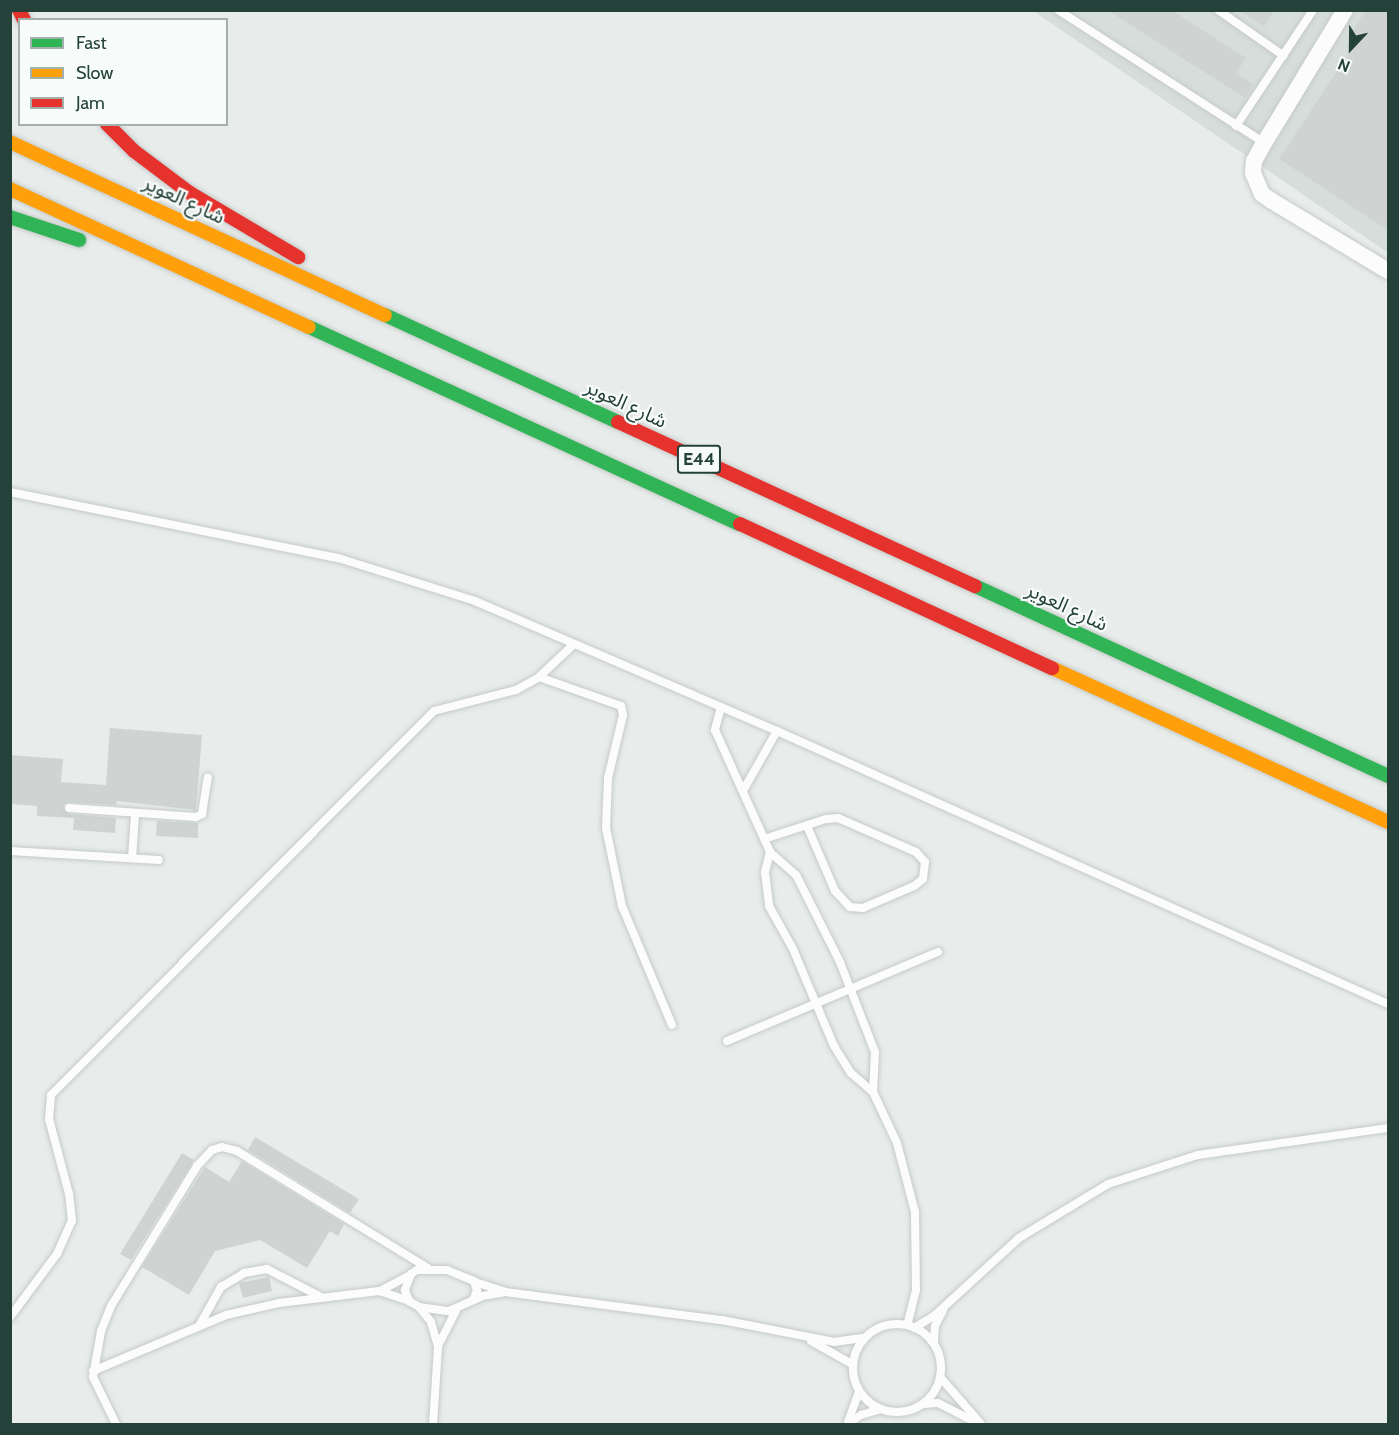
<!DOCTYPE html>
<meta charset="utf-8">
<style>
body{margin:0}
#map{position:relative;width:1399px;height:1435px;overflow:hidden;background:#e8edeb;font-family:Cabin,"Noto Sans Arabic",sans-serif}
div>[style]{position:absolute}
[style*='--x']{left:calc(var(--x)*1px);top:calc(var(--y)*1px);width:calc(var(--w)*1px);rotate:calc(var(--a)*1deg)}
.built>*{inset:0;background:#d6dedb}
.building>*{inset:0;background:#cfd4d2}
.roads{filter:drop-shadow(0 0 2px #c5cac8) drop-shadow(0 0 2px #c5cac8)}
.lane>*{height:8px;margin:-4px;padding:0 4px;transform-origin:4px;border-radius:4px;background:#fcfcfc}
.lane>.ring{margin:-4px;padding:0;box-sizing:content-box;background:none;border:8px solid #fcfcfc;border-radius:50%}
.street>*{height:16px;margin:-8px;padding:0 8px;transform-origin:8px;border-radius:8px;background:#fcfcfc}
.fast>*{height:14px;margin:-7px;padding:0 7px;transform-origin:7px;border-radius:7px;background:#30b455}
.slow>*{height:14px;margin:-7px;padding:0 7px;transform-origin:7px;border-radius:7px;background:#ff9f0a}
.jam>*{height:14px;margin:-7px;padding:0 7px;transform-origin:7px;border-radius:7px;background:#e5322d}
span{translate:-50% -50%;white-space:nowrap;text-align:center;line-height:1.15;-webkit-text-stroke:4.5px #f7fbf9;paint-order:stroke}
.shield-label span{padding:2px 4px;background:#f7fbf9;border:2px solid;border-radius:4px;-webkit-text-stroke-width:0}
.shield-label{font-size:18px;color:#24423a;font-weight:700}
.street-label{font-size:20px;color:#24423a}
.frame{position:absolute;inset:0;border:12px solid #24423a;pointer-events:none}
.legend{position:absolute;left:18px;top:18px;width:210px;height:108px;box-sizing:border-box;background:#f7fbf9;border:2px solid #a3b1ad;margin:0;padding:8px 10px;list-style:none;font-size:18px;color:#24423a}
.legend li{display:flex;align-items:center;gap:12px;height:30px}
.legend b{width:30px;border:2px solid #a3b1ad}
.north{position:absolute;left:1321px;top:18px;width:60px;height:60px;-webkit-text-stroke:4px #f7fbf9;paint-order:stroke;rotate:202deg;font-size:16px;font-weight:700;line-height:24px;text-align:center;color:#24423a}
.north::after{content:'';display:block;margin:auto;width:21px;height:27px;background:#24423a;clip-path:polygon(50% 0,100% 100%,50% 72%,0 100%)}
</style>
<div id="map">
<div class="built">
<div style="clip-path:polygon(1033px 11px,1388px 11px,1388px 253px,1254px 161px)"></div>
</div>
<div class="building">
<div style="clip-path:polygon(1107px 10px,1171px 10px,1246px 58px,1236px 73px,1253px 84px,1245px 98px)"></div>
<div style="clip-path:polygon(1239px 10px,1275px 10px,1264px 27px)"></div>
<div style="clip-path:polygon(1366px 10px,1389px 10px,1389px 231px,1279px 159px,1356px 42px,1348px 37px)"></div>
<div style="clip-path:polygon(110px 728px,202px 735px,196px 810px,117px 801px,116px 805px,69px 802px,63px 805px,68px 814px,116px 818px,115px 833px,73px 830px,74px 818px,37px 816px,37px 806px,10px 804px,10px 755px,63px 759px,61px 782px,106px 785px)"></div>
<div style="clip-path:polygon(157px 821px,198px 823px,198px 838px,156px 836px)"></div>
<div style="clip-path:polygon(255px 1137px,359px 1199px,350px 1213px,248px 1150px)"></div>
<div style="clip-path:polygon(182px 1153px,194px 1160px,131px 1260px,120px 1254px)"></div>
<div style="clip-path:polygon(242px 1161px,344px 1224px,338px 1236px,330px 1231px,307px 1268px,260px 1240px,215px 1251px,189px 1295px,142px 1267px,205px 1167px,229px 1182px)"></div>
<div style="clip-path:polygon(269px 1277px,272px 1291px,243px 1298px,239px 1283px)"></div>
</div>
<div class="roads">
<div class="lane">
<div style="--x:1058;--y:10;--w:245;--a:32.8"></div>
<div style="--x:1218;--y:10;--w:80;--a:34.9"></div>
<div style="--x:1236;--y:126;--w:139;--a:-56.4"></div>
<div style="--x:10;--y:492;--w:335;--a:11.4"></div>
<div style="--x:338;--y:558;--w:144;--a:17.4"></div>
<div style="--x:475;--y:601;--w:329;--a:23.3"></div>
<div style="--x:777;--y:731;--w:669;--a:24.08"></div>
<div style="--x:539;--y:677;--w:87;--a:19.5"></div>
<div style="--x:621;--y:706;--w:9;--a:77"></div>
<div style="--x:623;--y:715;--w:65;--a:103.4"></div>
<div style="--x:608;--y:778;--w:50;--a:92.3"></div>
<div style="--x:606;--y:828;--w:80;--a:78.4"></div>
<div style="--x:622;--y:906;--w:129;--a:67.2"></div>
<div style="--x:721;--y:707;--w:24;--a:105"></div>
<div style="--x:715;--y:730;--w:134;--a:65.7"></div>
<div style="--x:744;--y:789;--w:67;--a:-60.4"></div>
<div style="--x:69;--y:808;--w:127;--a:4.1"></div>
<div style="--x:196;--y:817;--w:7;--a:-27"></div>
<div style="--x:202;--y:814;--w:37;--a:-81"></div>
<div style="--x:764;--y:839;--w:65;--a:-17.9"></div>
<div style="--x:826;--y:819;--w:12;--a:-5"></div>
<div style="--x:838;--y:818;--w:85;--a:23.6"></div>
<div style="--x:916;--y:852;--w:13;--a:48"></div>
<div style="--x:925;--y:862;--w:17;--a:97"></div>
<div style="--x:923;--y:879;--w:11;--a:142"></div>
<div style="--x:914;--y:886;--w:56;--a:156.7"></div>
<div style="--x:863;--y:908;--w:13;--a:-176"></div>
<div style="--x:850;--y:907;--w:22;--a:-133"></div>
<div style="--x:835;--y:891;--w:71;--a:-113.3"></div>
<div style="--x:10;--y:851;--w:149;--a:3.5"></div>
<div style="--x:132;--y:858;--w:43;--a:-86"></div>
<div style="--x:727;--y:1041;--w:229;--a:-22.9"></div>
<div style="--x:873;--y:1092;--w:40;--a:-87.1"></div>
<div style="--x:875;--y:1052;--w:97;--a:-111.3"></div>
<div style="--x:840;--y:962;--w:97;--a:-116.8"></div>
<div style="--x:796;--y:875;--w:35;--a:-139"></div>
<div style="--x:770;--y:852;--w:21;--a:104"></div>
<div style="--x:765;--y:872;--w:34;--a:83"></div>
<div style="--x:769;--y:906;--w:49;--a:60.8"></div>
<div style="--x:793;--y:949;--w:105;--a:67.1"></div>
<div style="--x:834;--y:1046;--w:32;--a:58"></div>
<div style="--x:851;--y:1073;--w:29;--a:41"></div>
<div style="--x:873;--y:1092;--w:56;--a:64.8"></div>
<div style="--x:897;--y:1143;--w:71;--a:75.4"></div>
<div style="--x:915;--y:1212;--w:78;--a:89.3"></div>
<div style="--x:916;--y:1290;--w:36;--a:104"></div>
<div style="--x:475;--y:1282;--w:32;--a:18"></div>
<div style="--x:505;--y:1292;--w:219;--a:7.4"></div>
<div style="--x:722;--y:1320;--w:114;--a:11.1"></div>
<div style="--x:834;--y:1342;--w:30;--a:-8"></div>
<div style="--x:380;--y:1291;--w:32;--a:-28"></div>
<div style="--x:473;--y:1300;--w:10;--a:-66"></div>
<div style="--x:477;--y:1291;--w:10;--a:-107"></div>
<div style="--x:474;--y:1281;--w:29;--a:-158"></div>
<div style="--x:447;--y:1270;--w:30;--a:180"></div>
<div style="--x:417;--y:1270;--w:7;--a:146"></div>
<div style="--x:411;--y:1274;--w:17;--a:111"></div>
<div style="--x:405;--y:1290;--w:12;--a:70"></div>
<div style="--x:409;--y:1301;--w:12;--a:31"></div>
<div style="--x:419;--y:1307;--w:30;--a:8"></div>
<div style="--x:449;--y:1311;--w:36;--a:-24"></div>
<div style="--x:482;--y:1296;--w:20;--a:-9"></div>
<div style="--x:419;--y:1307;--w:19;--a:51"></div>
<div style="--x:431;--y:1322;--w:26;--a:74"></div>
<div style="--x:438;--y:1347;--w:77;--a:93.7"></div>
<div style="--x:10;--y:1317;--w:79;--a:-53.3"></div>
<div style="--x:57;--y:1254;--w:36;--a:-66"></div>
<div style="--x:72;--y:1221;--w:27;--a:-96"></div>
<div style="--x:69;--y:1194;--w:78;--a:-104.9"></div>
<div style="--x:49;--y:1119;--w:24;--a:-85"></div>
<div style="--x:51;--y:1095;--w:542;--a:-45.07"></div>
<div style="--x:434;--y:711;--w:85;--a:-14.4"></div>
<div style="--x:516;--y:690;--w:26;--a:-29"></div>
<div style="--x:539;--y:677;--w:47;--a:-43.3"></div>
<div class="ring" style="left:853px;top:1324px;width:80px;height:80px"></div>
<div style="--x:199;--y:1326;--w:45;--a:-60.6"></div>
<div style="--x:221;--y:1287;--w:27;--a:-31"></div>
<div style="--x:244;--y:1273;--w:23;--a:-10"></div>
<div style="--x:267;--y:1269;--w:59;--a:27.4"></div>
<div style="--x:914;--y:1328;--w:23;--a:-31"></div>
<div style="--x:934;--y:1316;--w:115;--a:-42.5"></div>
<div style="--x:1019;--y:1238;--w:104;--a:-31.2"></div>
<div style="--x:1108;--y:1184;--w:95;--a:-17.9"></div>
<div style="--x:1198;--y:1155;--w:192;--a:-8.1"></div>
<div style="--x:811;--y:1341;--w:47;--a:29.3"></div>
<div style="--x:934;--y:1343;--w:17;--a:-87"></div>
<div style="--x:935;--y:1326;--w:18;--a:-63"></div>
<div style="--x:439;--y:1344;--w:38;--a:-63"></div>
<div style="--x:93;--y:1371;--w:144;--a:-22.8"></div>
<div style="--x:226;--y:1315;--w:54;--a:-12.8"></div>
<div style="--x:279;--y:1303;--w:101;--a:-6.8"></div>
<div style="--x:379;--y:1291;--w:32;--a:18"></div>
<div style="--x:940;--y:1377;--w:62;--a:48.9"></div>
<div style="--x:923;--y:1404;--w:15;--a:-4"></div>
<div style="--x:938;--y:1403;--w:38;--a:27"></div>
<div style="--x:848;--y:1422;--w:32;--a:-70"></div>
<div style="--x:116;--y:1424;--w:52;--a:-116.1"></div>
<div style="--x:93;--y:1377;--w:47;--a:-80.1"></div>
<div style="--x:101;--y:1331;--w:27;--a:-68"></div>
<div style="--x:111;--y:1306;--w:164;--a:-58.4"></div>
<div style="--x:197;--y:1166;--w:22;--a:-47"></div>
<div style="--x:212;--y:1150;--w:10;--a:-17"></div>
<div style="--x:222;--y:1147;--w:16;--a:15"></div>
<div style="--x:237;--y:1151;--w:224;--a:31.5"></div>
<div style="--x:848;--y:1424;--w:16;--a:-35"></div>
<div style="--x:861;--y:1415;--w:21;--a:-17"></div>
</div>
<div class="street">
<div style="--x:1345;--y:10;--w:156;--a:121.3"></div>
<div style="--x:1264;--y:143;--w:21;--a:119"></div>
<div style="--x:1254;--y:161;--w:12;--a:95"></div>
<div style="--x:1253;--y:173;--w:23;--a:67"></div>
<div style="--x:1262;--y:194;--w:12;--a:35"></div>
<div style="--x:1272;--y:201;--w:135;--a:31.1"></div>
</div>
<div class="fast">
<div style="--x:10;--y:217;--w:73;--a:18.4"></div>
<div style="--x:385;--y:315;--w:256;--a:24.7"></div>
<div style="--x:309;--y:327;--w:474;--a:24.6"></div>
<div style="--x:975;--y:586;--w:455;--a:24.7"></div>
</div>
<div class="slow">
<div style="--x:10;--y:142;--w:413;--a:24.8"></div>
<div style="--x:10;--y:189;--w:329;--a:24.8"></div>
<div style="--x:1052;--y:668;--w:370;--a:24.6"></div>
</div>
<div class="jam">
<div style="--x:19;--y:10;--w:11;--a:63"></div>
<div style="--x:107;--y:124;--w:38;--a:45"></div>
<div style="--x:134;--y:151;--w:70;--a:36.9"></div>
<div style="--x:190;--y:193;--w:126;--a:30.7"></div>
<div style="--x:618;--y:422;--w:393;--a:24.7"></div>
<div style="--x:740;--y:524;--w:344;--a:24.8"></div>
</div>
</div>
<div class="shield-label">
<span style="left:699px;top:459px">E44</span>
</div>
<div class="street-label">
<span style="left:184px;top:200px;rotate:25deg">شارع العوير</span>
<span style="left:626px;top:404px;rotate:25deg">شارع العوير</span>
<span style="left:1067px;top:607px;rotate:25deg">شارع العوير</span>
</div>
<div class="frame"></div>
<ul class="legend">
<li><b style="height:8px;background:#30b455"></b>Fast</li>
<li><b style="height:8px;background:#ff9f0a"></b>Slow</li>
<li><b style="height:8px;background:#e5322d"></b>Jam</li>
</ul>
<div class="north">N</div>
</div>
